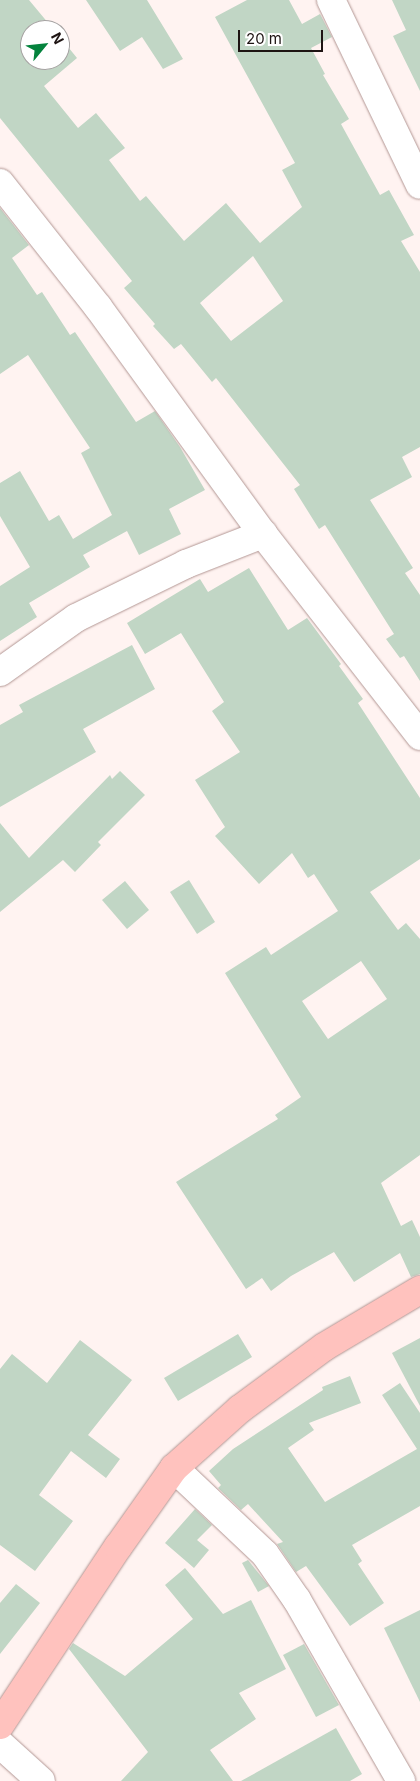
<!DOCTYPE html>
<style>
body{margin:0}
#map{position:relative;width:420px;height:1781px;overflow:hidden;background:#fff3f1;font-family:Inter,sans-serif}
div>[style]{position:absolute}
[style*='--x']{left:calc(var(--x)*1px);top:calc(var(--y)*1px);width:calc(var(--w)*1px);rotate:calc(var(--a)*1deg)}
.building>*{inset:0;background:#c1d6c5}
.roads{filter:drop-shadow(0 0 1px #b39794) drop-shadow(0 0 1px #b39794)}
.minor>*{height:28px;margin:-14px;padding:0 14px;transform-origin:14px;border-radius:14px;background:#fff}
.major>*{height:28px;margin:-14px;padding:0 14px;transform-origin:14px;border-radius:14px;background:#ffc2be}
span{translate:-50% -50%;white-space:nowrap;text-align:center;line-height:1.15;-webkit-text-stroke:4px #fff;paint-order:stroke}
.north{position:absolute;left:20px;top:20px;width:50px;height:50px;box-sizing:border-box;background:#fff;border:1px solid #a5a1a1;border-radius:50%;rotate:62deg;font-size:14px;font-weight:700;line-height:20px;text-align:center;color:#1e1413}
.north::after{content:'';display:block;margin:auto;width:18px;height:22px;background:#04833d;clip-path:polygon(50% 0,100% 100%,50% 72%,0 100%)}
.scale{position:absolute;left:238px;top:30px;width:85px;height:22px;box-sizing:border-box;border:2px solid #1e1413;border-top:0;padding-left:6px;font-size:15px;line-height:18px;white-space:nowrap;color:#1e1413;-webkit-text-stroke:4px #fff;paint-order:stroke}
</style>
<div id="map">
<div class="building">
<div style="clip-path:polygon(evenodd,0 0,29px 0,54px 30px,30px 30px,30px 60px,60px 60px,60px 37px,77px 58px,44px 86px,78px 128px,96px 113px,125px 148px,109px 160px,140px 201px,146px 196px,184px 241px,226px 203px,260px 243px,302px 207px,282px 170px,295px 163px,215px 17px,247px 0,289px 0,302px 24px,320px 14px,332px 37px,311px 48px,325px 74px,323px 75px,349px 119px,341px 124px,380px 195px,389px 190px,414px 235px,401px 241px,420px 272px,420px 447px,402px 457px,412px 477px,370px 500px,413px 568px,405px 573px,420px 595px,420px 681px,404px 656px,400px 658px,386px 639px,394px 634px,325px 525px,319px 529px,294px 489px,300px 485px,216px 378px,212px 382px,181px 344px,174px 349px,153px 326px,155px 324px,124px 288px,132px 281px,0 118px,0 0,253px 256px,283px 301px,231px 341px,200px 303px,253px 256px)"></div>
<div style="clip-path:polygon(86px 0,147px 0,183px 59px,163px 69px,142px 37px,120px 51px)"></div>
<div style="clip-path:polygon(392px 0,420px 0,420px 91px,393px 36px,406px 30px)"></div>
<div style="clip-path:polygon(0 208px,29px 245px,12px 258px,37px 295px,42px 292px,70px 335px,75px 332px,136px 422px,155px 411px,180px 447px,205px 490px,169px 509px,181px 534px,139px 555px,127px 531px,83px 555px,90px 567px,29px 603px,37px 617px,0 641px,0 586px,30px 567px,0 516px,0 483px,20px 471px,49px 521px,59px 515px,73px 539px,112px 515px,81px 453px,90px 448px,28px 355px,0 374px)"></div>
<div style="clip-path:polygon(evenodd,249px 568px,288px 630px,307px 618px,341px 664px,339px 666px,363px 699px,358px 703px,420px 798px,420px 859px,370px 892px,398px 930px,406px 923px,420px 939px,420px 1155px,381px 1183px,401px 1226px,412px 1220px,420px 1237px,420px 1274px,411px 1277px,400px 1253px,354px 1282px,334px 1252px,291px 1276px,271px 1291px,262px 1278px,246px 1289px,176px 1182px,278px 1119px,275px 1115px,301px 1097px,225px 973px,266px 947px,271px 955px,338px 911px,314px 874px,308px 878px,292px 853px,259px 884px,215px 836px,225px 827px,195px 780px,240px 752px,212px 711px,224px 702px,181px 633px,145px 654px,127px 623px,200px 579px,208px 592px,249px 568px,361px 961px,387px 999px,328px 1039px,302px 1001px,361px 961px)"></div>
<div style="clip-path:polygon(132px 645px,155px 689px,83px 729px,96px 752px,0 807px,0 725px,23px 712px,19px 705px)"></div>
<div style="clip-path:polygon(120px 771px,145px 795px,98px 842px,101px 845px,75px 872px,63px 860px,0 912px,0 823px,29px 858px,110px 775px,112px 779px)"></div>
<div style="clip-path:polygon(189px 880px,215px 922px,197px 934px,170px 892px)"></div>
<div style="clip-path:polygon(125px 881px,149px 910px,127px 929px,102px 900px)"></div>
<div style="clip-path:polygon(238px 1334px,252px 1357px,178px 1401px,164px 1378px)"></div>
<div style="clip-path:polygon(420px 1338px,420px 1406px,392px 1353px)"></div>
<div style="clip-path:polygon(80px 1340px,132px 1380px,88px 1435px,120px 1459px,106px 1478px,71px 1451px,39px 1495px,73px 1521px,35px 1571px,0 1545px,0 1369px,12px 1354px,47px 1383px)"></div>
<div style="clip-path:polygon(350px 1376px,361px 1403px,309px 1423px,314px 1430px,288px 1448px,325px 1502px,417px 1449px,382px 1395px,400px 1383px,420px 1413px,420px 1506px,352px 1545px,362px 1561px,358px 1564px,384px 1603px,350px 1626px,306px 1566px,296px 1572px,277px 1544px,283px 1542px,248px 1504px,241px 1510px,218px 1488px,221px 1485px,209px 1471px,233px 1449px,323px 1390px,322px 1387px)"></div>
<div style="clip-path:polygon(195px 1509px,212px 1525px,197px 1540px,209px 1550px,194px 1568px,165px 1543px)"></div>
<div style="clip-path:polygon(248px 1560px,269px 1586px,258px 1592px,242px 1563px)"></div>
<div style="clip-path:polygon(185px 1568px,223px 1614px,251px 1600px,286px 1669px,239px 1693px,256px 1719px,210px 1750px,233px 1781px,121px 1781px,148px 1752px,69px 1649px,73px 1643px,125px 1676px,193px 1619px,165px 1585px)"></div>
<div style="clip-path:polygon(16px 1584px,40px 1603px,0 1654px,0 1603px)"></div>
<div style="clip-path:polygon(420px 1610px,420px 1702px,384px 1628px)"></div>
<div style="clip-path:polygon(304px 1644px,339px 1705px,316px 1717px,283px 1655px)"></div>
<div style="clip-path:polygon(336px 1728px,362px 1774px,350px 1781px,241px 1781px)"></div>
</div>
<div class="roads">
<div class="minor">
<div style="--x:331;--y:0;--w:205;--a:64.3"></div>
<div style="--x:0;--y:183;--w:158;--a:51.7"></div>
<div style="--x:98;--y:307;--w:281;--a:54"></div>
<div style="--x:263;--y:534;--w:256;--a:52.1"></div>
<div style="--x:0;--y:672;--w:93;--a:-35.4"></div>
<div style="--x:76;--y:618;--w:123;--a:-26.1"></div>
<div style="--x:186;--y:564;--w:83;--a:-21.3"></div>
<div style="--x:174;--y:1468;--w:125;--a:43.4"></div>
<div style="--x:265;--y:1554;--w:56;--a:55.2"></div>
<div style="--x:297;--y:1600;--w:209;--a:60.1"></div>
<div style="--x:0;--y:1744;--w:55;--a:42.1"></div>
</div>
<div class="major">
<div style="--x:0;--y:1725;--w:214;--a:-56.5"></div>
<div style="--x:118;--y:1547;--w:97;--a:-54.7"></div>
<div style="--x:174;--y:1468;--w:89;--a:-41.8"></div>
<div style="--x:240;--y:1409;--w:104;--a:-36.4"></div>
<div style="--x:324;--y:1347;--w:112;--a:-30.7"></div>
</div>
</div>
<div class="north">N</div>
<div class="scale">20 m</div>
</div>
